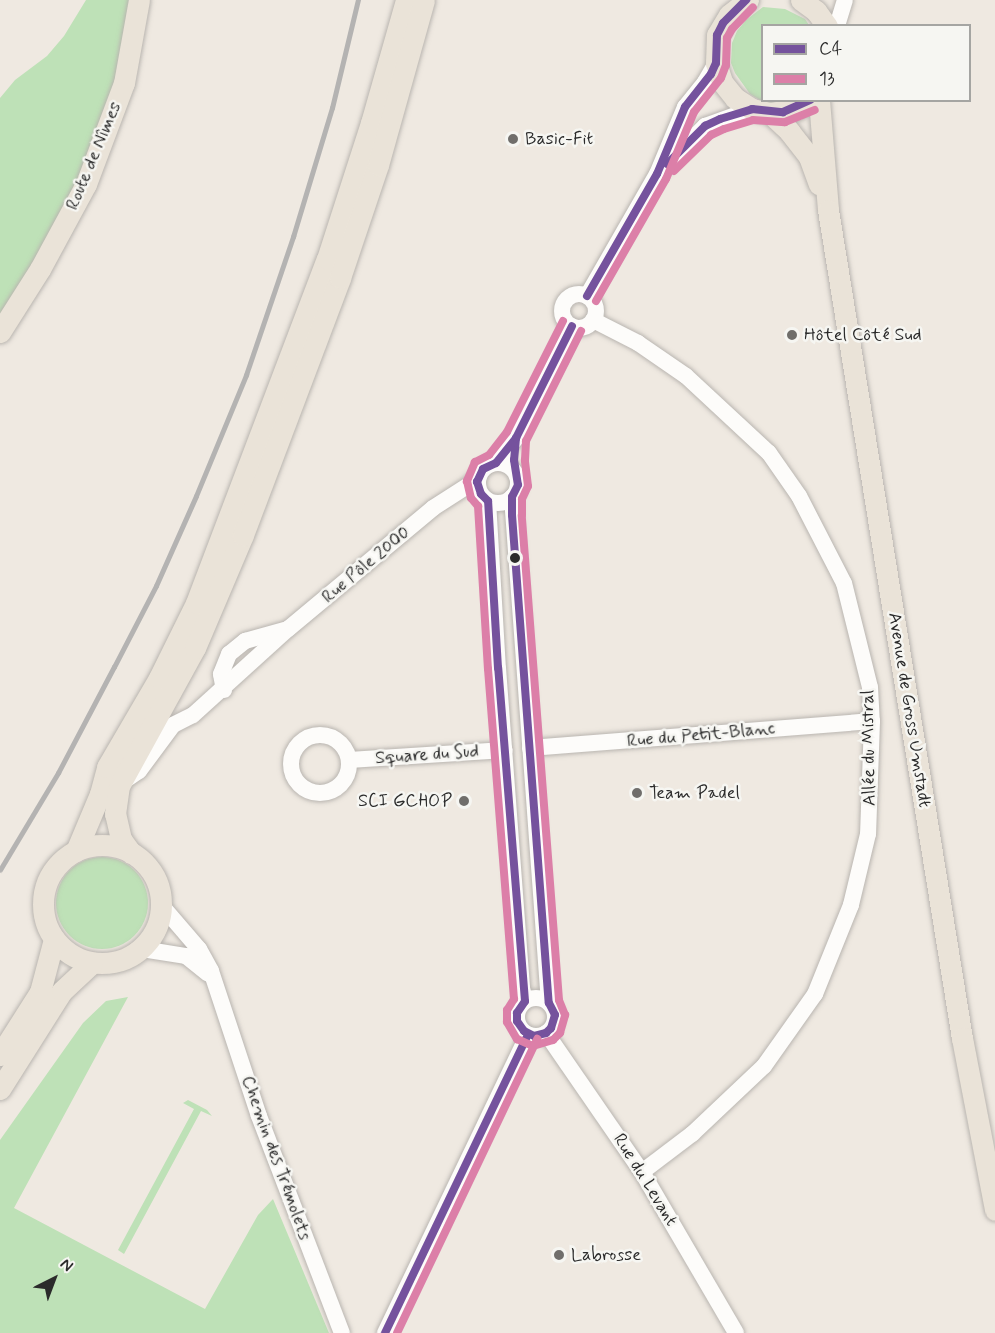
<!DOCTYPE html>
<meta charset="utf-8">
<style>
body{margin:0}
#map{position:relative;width:995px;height:1333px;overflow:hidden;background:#efe9e1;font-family:Mynerve,sans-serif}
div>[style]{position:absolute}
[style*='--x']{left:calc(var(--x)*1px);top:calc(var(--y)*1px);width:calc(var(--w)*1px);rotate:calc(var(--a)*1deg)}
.green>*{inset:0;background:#bee1b7}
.round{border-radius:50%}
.roads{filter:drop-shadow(0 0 2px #b9b5b0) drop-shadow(0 0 2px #b9b5b0)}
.minor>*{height:16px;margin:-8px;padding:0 8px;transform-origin:8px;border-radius:8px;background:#fdfcfa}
.minor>.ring{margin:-8px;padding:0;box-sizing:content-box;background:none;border:16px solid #fdfcfa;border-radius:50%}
.major>*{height:21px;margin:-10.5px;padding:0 10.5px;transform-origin:10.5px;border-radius:10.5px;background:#eae3d8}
.major>.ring{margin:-10.5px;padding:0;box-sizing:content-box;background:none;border:21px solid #eae3d8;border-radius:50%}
.rail>*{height:4.5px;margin:-2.25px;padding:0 2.25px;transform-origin:2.25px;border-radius:2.25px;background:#b4b3b2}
.bus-1>*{height:8px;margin:-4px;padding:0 4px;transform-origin:4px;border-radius:4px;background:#75529d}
.bus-2>*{height:8px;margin:-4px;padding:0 4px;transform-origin:4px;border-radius:4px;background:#dc7fa8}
.dots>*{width:16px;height:16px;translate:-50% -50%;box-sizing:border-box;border:3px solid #f6f6f2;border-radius:50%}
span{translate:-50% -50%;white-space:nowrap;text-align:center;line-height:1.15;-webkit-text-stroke:5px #f6f6f2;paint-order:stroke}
.poi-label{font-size:18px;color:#2b2b2b}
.left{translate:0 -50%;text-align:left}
.right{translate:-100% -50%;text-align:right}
.street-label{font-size:18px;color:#2b2b2b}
.legend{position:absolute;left:761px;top:24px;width:210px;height:78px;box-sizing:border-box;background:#f6f6f2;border:2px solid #a5a5a2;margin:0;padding:8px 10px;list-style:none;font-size:18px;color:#2b2b2b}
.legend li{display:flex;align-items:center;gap:12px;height:30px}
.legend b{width:30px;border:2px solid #a5a5a2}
.north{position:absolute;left:24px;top:1249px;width:60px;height:60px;-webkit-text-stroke:4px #f6f6f2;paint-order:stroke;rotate:42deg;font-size:16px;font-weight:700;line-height:24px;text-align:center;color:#2b2b2b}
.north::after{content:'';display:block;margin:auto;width:21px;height:27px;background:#2b2b2b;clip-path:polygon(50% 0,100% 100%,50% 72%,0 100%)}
</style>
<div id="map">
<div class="green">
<div style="clip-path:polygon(86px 0,139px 0,86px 184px,0 332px,0 98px,15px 80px,47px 56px,64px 36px)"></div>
<div style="clip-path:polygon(763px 7px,785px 9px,805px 19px,809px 25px,762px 26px,762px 100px,790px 101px,770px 103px,760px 100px,750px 94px,735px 73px,731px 63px,732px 43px,737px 31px,746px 20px)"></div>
<div class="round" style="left:56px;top:857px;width:92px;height:92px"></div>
<div style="clip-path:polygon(128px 997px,14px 1208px,205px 1309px,258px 1215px,273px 1199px,329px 1333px,0 1333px,0 1140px,83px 1023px,106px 1001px)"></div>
<div style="clip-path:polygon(188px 1100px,207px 1110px,212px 1116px,201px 1111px,124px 1254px,118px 1250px,194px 1109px,183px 1103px)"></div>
</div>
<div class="roads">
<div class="minor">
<div style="--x:837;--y:26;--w:27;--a:-73"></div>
<div style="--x:662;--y:169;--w:61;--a:-45"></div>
<div style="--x:705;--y:126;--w:50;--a:-19.9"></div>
<div class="ring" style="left:562px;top:294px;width:18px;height:18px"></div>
<div style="--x:587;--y:296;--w:141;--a:-60.2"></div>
<div style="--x:657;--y:174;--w:73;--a:-67.3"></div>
<div style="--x:685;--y:107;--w:32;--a:-51"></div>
<div style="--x:705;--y:82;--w:22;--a:-60"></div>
<div style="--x:593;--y:320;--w:51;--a:27.1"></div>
<div style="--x:638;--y:343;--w:58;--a:34.5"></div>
<div style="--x:686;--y:376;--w:113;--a:42.9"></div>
<div style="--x:769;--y:453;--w:52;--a:55.1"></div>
<div style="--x:799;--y:496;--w:98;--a:62.7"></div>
<div style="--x:844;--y:583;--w:107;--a:76"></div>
<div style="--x:870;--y:687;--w:34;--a:87"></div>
<div style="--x:872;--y:721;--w:113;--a:92"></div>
<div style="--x:868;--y:834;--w:73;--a:103.5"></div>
<div style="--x:851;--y:905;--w:96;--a:112"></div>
<div style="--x:815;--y:994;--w:88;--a:125.3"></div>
<div style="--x:764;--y:1066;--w:99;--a:136.6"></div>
<div style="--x:692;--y:1134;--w:63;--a:142.8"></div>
<div class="ring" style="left:478px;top:463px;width:24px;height:24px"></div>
<div style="--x:496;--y:463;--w:32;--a:-51"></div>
<div style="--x:516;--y:438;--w:125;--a:-63.4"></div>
<div style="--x:512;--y:497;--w:507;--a:85.82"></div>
<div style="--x:488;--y:501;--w:167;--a:86.6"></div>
<div style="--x:498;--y:668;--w:321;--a:85.7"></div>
<div style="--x:522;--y:988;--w:13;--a:77"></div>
<div style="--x:224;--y:690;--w:16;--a:-101"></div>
<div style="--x:221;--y:674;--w:22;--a:-68"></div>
<div style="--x:229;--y:654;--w:21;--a:-39"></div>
<div style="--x:245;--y:641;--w:41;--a:-15.8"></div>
<div class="ring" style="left:291px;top:735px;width:42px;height:42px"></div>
<div style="--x:530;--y:748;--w:343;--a:-4.5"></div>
<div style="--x:349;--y:760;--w:156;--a:-3.7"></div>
<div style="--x:124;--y:781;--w:18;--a:-34"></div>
<div style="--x:139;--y:771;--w:57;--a:-53.5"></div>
<div style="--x:173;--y:725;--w:22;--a:-27"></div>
<div style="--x:193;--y:715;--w:128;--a:-42.2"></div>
<div style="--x:288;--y:629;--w:189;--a:-39.8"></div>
<div style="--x:433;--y:508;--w:43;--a:-32.6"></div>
<div style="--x:469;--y:485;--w:14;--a:-45"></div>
<div style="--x:162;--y:906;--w:57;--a:49.3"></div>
<div style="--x:199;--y:949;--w:25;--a:61"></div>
<div style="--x:211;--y:971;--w:153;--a:71.7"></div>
<div style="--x:259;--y:1116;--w:232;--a:69.1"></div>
<div style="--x:142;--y:949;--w:45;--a:9"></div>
<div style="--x:186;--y:956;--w:28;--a:39"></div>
<div class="ring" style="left:517px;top:998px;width:22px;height:22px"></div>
<div style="--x:546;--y:1033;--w:169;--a:55.4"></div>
<div style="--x:642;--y:1172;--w:186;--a:59.7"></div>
<div style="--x:385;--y:1333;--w:331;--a:-64.4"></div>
</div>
<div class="major">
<div style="--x:748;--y:0;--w:24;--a:142"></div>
<div style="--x:729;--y:15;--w:23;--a:121"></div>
<div style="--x:717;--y:35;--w:28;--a:92"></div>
<div style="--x:716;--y:63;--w:20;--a:72"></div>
<div style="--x:722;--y:82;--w:21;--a:51"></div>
<div style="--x:735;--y:98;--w:20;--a:33"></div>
<div style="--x:752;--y:109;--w:18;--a:13"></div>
<div style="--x:770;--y:113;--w:27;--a:-8"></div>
<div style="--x:797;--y:109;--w:17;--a:-33"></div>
<div style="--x:801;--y:0;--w:19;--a:36"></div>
<div style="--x:816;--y:11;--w:19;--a:54"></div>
<div style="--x:819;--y:100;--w:110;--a:85.3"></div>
<div style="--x:828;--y:210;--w:839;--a:80.81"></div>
<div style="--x:962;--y:1038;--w:175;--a:79.1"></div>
<div style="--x:770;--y:113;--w:26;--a:43"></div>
<div style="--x:789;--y:131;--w:33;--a:52"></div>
<div style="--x:809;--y:157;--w:29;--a:70"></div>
<div style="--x:0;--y:332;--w:75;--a:-57.6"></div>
<div style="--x:40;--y:269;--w:97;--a:-61.6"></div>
<div style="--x:86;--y:184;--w:108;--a:-69.4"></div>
<div style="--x:124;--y:83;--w:84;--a:-79.8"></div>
<div class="ring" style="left:43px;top:845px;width:97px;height:97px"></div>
<div style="--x:76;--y:851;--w:62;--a:-67.2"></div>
<div style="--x:100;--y:794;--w:28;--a:-75"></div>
<div style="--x:107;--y:767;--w:103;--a:-59.7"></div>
<div style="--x:159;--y:678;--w:84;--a:-63.7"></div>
<div style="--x:196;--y:603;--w:368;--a:-69.2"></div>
<div style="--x:327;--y:259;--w:143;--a:-72.1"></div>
<div style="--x:371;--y:123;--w:128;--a:-74.1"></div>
<div style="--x:131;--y:853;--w:17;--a:-126"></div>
<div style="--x:121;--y:839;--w:26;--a:-103"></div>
<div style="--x:115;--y:814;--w:28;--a:-82"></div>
<div style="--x:119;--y:786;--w:158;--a:-61.2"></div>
<div style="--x:195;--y:648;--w:123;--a:-67"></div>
<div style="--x:243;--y:535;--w:275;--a:-69.3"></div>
<div style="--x:340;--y:278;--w:119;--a:-71.4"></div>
<div style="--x:378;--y:165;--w:171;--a:-74.4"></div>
<div style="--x:0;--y:1055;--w:75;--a:-57.6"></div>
<div style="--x:40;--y:992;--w:55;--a:-75.2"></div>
<div style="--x:0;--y:1089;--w:116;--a:-57.7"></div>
<div style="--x:62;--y:991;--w:41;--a:-43"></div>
</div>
</div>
<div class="rail">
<div style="--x:0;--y:870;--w:113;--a:-59.1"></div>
<div style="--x:58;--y:773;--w:120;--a:-62.2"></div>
<div style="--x:114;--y:667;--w:91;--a:-62.6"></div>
<div style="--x:156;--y:586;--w:98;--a:-66"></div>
<div style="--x:196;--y:496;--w:131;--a:-67.5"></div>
<div style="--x:246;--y:375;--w:146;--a:-71.2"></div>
<div style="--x:293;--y:237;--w:135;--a:-73.2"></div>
<div style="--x:332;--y:108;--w:111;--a:-76.5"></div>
</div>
<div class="bus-1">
<div style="--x:667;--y:164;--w:54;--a:-45"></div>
<div style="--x:705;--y:126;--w:17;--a:-25"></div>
<div style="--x:720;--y:119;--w:34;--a:-17"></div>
<div style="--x:752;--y:109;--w:31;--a:6"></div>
<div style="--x:783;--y:112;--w:30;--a:-24"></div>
<div style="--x:587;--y:296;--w:141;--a:-60.2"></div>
<div style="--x:657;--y:174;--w:73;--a:-67.3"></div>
<div style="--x:685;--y:107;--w:42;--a:-51.8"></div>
<div style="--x:711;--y:74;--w:12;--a:-66"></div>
<div style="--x:716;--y:63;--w:28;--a:-88"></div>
<div style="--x:717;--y:35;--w:13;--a:-63"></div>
<div style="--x:723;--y:23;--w:33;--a:-45"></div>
<div style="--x:516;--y:438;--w:22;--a:95"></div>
<div style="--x:514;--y:460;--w:25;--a:81"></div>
<div style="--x:518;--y:485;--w:13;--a:117"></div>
<div style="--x:512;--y:497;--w:18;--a:90"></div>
<div style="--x:512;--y:515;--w:489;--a:85.7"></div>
<div style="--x:549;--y:1003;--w:13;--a:63"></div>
<div style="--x:555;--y:1015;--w:14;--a:107"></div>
<div style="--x:551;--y:1028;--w:7;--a:135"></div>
<div style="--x:546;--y:1033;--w:12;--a:166"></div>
<div style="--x:534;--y:1036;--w:11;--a:-153"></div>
<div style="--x:524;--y:1031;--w:12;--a:-125"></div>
<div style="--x:517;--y:1021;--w:8;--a:-90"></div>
<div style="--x:517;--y:1013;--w:14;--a:-56"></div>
<div style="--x:525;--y:1001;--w:334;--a:-94.6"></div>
<div style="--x:498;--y:668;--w:167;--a:-93.4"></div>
<div style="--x:488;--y:501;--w:10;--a:-135"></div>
<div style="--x:481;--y:494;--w:13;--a:-108"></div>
<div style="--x:477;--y:482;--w:14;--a:-65"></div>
<div style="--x:483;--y:469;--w:14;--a:-25"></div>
<div style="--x:496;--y:463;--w:32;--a:-51"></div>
<div style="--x:516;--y:438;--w:125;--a:-63.4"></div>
<div style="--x:385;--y:1333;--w:331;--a:-64.4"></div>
</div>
<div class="bus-2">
<div style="--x:674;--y:171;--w:52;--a:-44.2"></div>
<div style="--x:711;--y:135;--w:14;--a:-25"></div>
<div style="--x:724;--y:129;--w:30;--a:-17"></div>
<div style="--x:753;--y:120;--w:32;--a:4"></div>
<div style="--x:785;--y:122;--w:32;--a:-22"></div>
<div style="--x:596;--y:301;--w:141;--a:-60.2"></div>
<div style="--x:666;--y:179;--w:73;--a:-67.3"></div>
<div style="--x:694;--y:112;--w:43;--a:-51.5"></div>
<div style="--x:721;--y:78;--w:14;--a:-69"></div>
<div style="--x:726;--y:65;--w:27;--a:-88"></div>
<div style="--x:727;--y:38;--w:10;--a:-61"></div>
<div style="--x:732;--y:29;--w:30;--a:-46"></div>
<div style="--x:563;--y:321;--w:124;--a:116.8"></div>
<div style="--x:507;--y:432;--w:29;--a:128"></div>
<div style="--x:489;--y:455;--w:16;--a:153"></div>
<div style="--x:475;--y:462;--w:21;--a:113"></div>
<div style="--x:467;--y:481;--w:17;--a:77"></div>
<div style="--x:471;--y:498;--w:11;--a:49"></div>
<div style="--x:478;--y:506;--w:163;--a:86.5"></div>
<div style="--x:488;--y:669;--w:331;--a:85.5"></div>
<div style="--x:514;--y:999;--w:13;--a:122"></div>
<div style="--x:507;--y:1010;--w:12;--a:90"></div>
<div style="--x:507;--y:1022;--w:20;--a:60"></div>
<div style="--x:517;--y:1039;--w:17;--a:24"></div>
<div style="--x:533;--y:1046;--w:21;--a:-17"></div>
<div style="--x:553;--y:1040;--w:10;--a:-45"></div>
<div style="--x:560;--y:1033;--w:19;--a:-74"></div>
<div style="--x:565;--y:1015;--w:16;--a:-112"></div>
<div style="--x:559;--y:1000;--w:486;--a:-94.4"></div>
<div style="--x:522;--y:515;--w:16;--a:-90"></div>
<div style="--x:522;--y:499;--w:14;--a:-65"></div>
<div style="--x:528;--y:486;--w:26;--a:-97"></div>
<div style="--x:525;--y:460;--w:19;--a:-87"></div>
<div style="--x:526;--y:441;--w:123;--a:-63.4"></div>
<div style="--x:397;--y:1333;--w:326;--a:-64.5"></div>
</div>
<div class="dots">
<div style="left:513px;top:139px;background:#706e6b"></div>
<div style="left:792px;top:335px;background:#706e6b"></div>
<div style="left:515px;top:558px;background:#2b2b2b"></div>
<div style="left:637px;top:793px;background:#706e6b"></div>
<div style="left:464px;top:801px;background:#706e6b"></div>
<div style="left:559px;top:1255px;background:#706e6b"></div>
</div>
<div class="poi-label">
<span class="left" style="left:525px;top:139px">Basic-Fit</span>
<span class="left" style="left:804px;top:335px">Hôtel Côté Sud</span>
<span class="left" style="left:649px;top:793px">Team Padel</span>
<span class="right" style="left:452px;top:801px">SCI GCHOP</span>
<span class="left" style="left:571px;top:1255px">Labrosse</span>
</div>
<div class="street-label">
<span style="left:94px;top:156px;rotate:-67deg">Route de Nîmes</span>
<span style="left:366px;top:565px;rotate:-40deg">Rue Pôle 2000</span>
<span style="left:909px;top:710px;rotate:81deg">Avenue de Gross Umstadt</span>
<span style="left:701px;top:735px;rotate:-5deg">Rue du Petit-Blanc</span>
<span style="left:869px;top:748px;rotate:-91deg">Allée du Mistral</span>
<span style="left:427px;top:755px;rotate:-4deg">Square du Sud</span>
<span style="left:276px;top:1158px;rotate:70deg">Chemin des Trémolets</span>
<span style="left:645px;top:1180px;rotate:58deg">Rue du Levant</span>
</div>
<ul class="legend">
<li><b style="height:8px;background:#75529d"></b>C4</li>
<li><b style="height:8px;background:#dc7fa8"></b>13</li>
</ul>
<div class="north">N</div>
</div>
